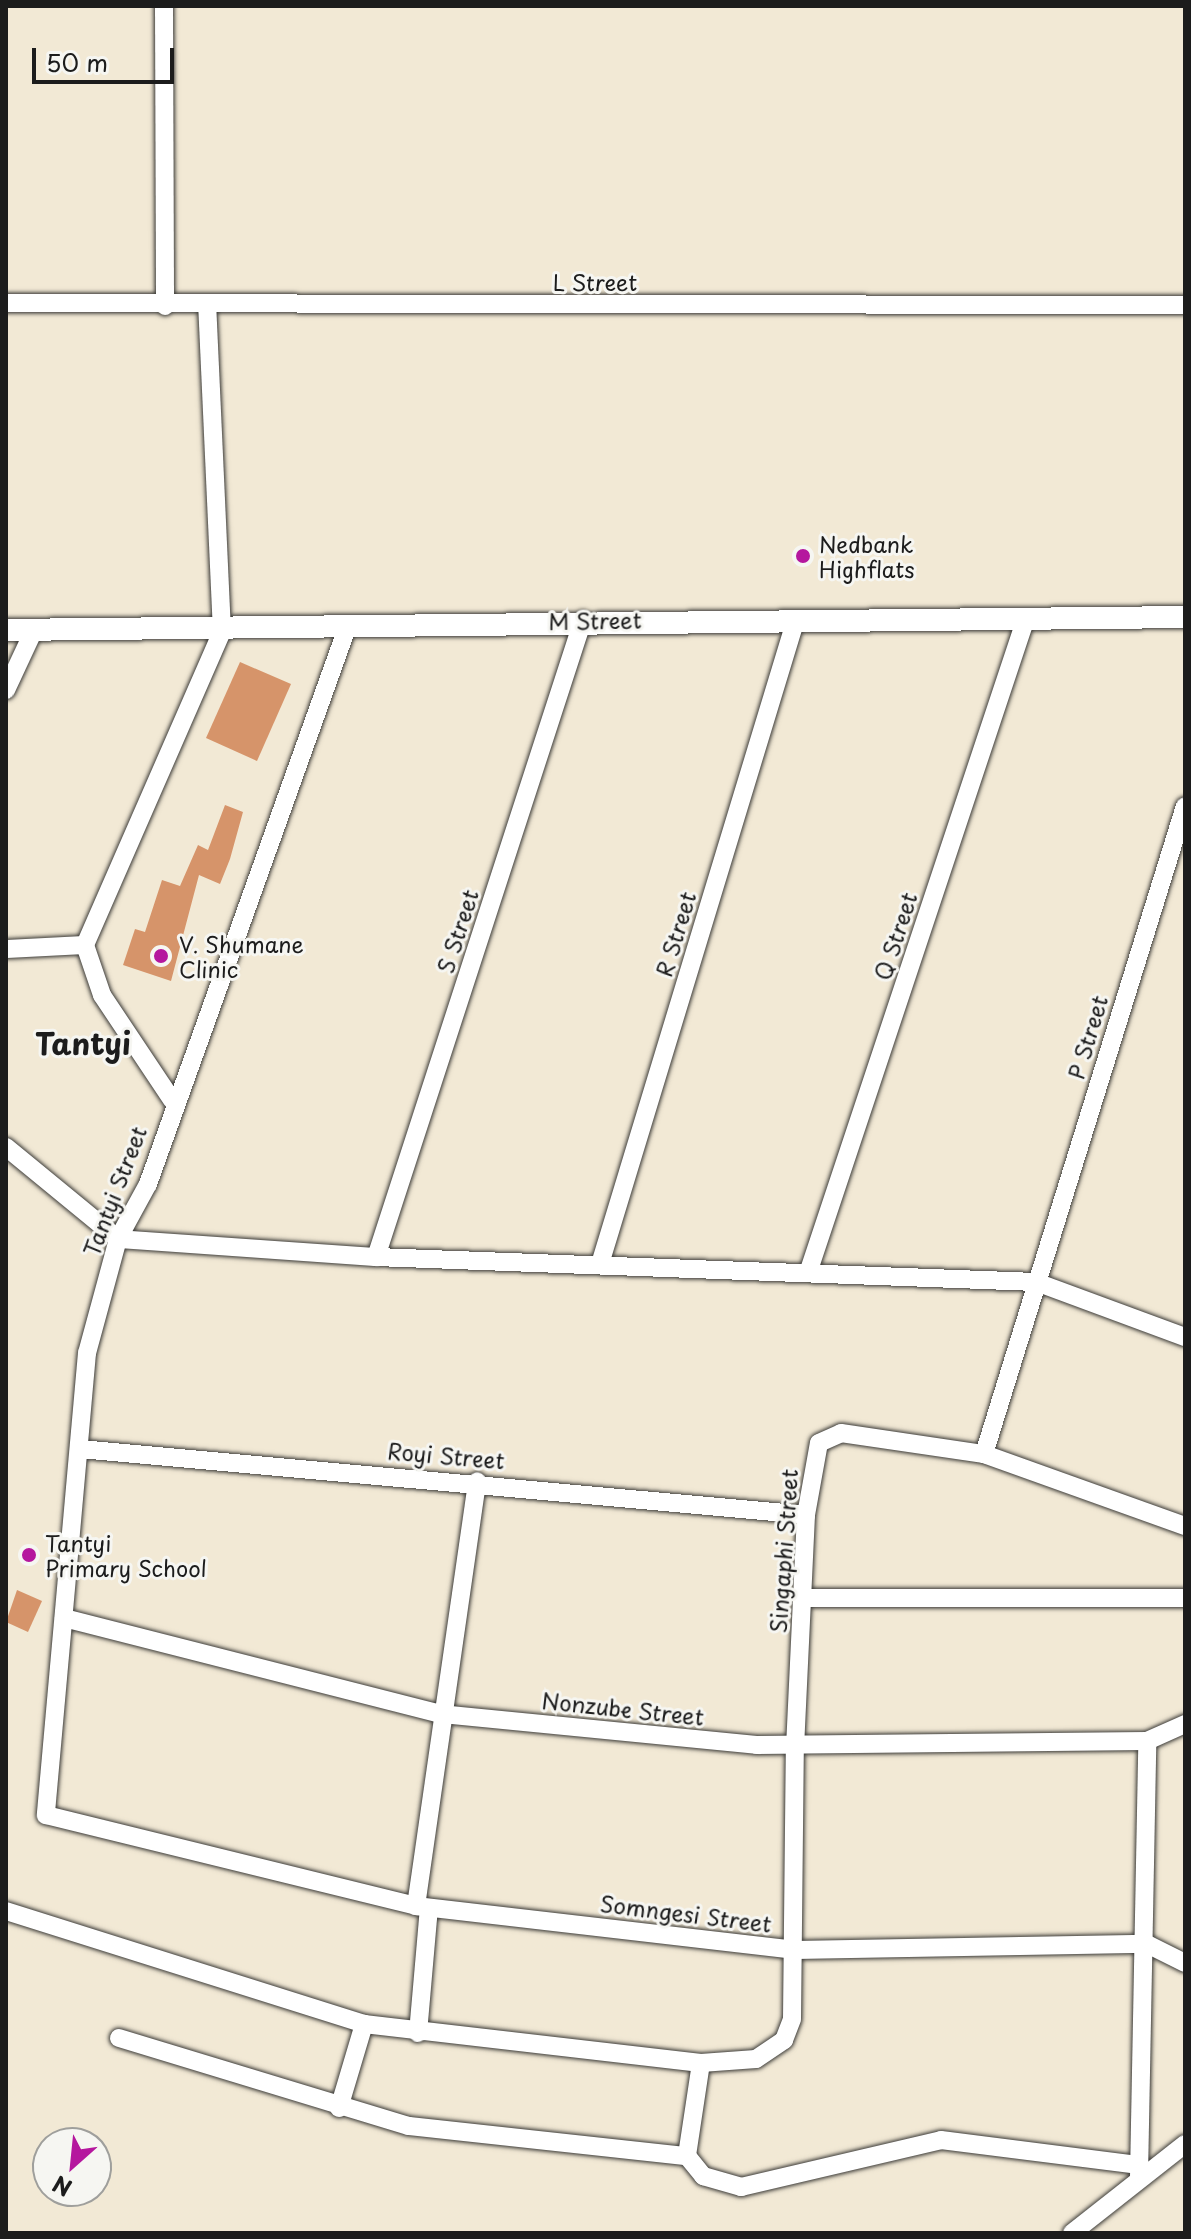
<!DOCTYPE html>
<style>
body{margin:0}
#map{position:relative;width:1191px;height:2239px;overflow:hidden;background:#f2e9d5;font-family:"Playpen Sans",sans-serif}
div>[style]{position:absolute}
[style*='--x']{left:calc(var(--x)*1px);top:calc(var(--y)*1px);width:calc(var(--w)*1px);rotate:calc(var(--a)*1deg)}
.building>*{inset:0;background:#d6946a}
.roads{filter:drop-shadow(0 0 2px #3c3b38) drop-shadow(0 0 2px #3c3b38)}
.minor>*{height:18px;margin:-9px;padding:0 9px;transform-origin:9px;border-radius:9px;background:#fff}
.tertiary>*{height:22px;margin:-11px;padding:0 11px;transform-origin:11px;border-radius:11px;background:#fff}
.dots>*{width:22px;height:22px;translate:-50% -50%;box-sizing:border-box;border:4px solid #f6f6f2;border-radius:50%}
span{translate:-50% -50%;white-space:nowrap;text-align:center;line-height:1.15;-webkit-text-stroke:6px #f6f6f2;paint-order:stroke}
.street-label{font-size:22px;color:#1c1c1c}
.poi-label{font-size:22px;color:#1c1c1c}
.left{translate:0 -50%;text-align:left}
.district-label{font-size:30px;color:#1c1c1c;font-weight:700}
.frame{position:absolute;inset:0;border:8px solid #1c1c1c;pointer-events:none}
.north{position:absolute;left:32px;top:2127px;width:80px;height:80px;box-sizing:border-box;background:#f6f6f2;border:2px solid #9f9f9c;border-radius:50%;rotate:207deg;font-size:22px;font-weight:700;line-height:32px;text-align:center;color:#1c1c1c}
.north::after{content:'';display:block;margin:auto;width:28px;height:36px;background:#b5179e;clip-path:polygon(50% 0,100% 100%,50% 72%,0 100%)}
.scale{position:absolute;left:32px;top:48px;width:142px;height:36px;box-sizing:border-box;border:4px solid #1c1c1c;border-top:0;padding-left:10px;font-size:24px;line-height:28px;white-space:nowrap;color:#1c1c1c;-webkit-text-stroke:6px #f6f6f2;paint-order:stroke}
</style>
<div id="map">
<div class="building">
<div style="clip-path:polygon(240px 662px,291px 684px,257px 761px,206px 738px)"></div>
<div style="clip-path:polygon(225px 805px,243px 812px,230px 859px,220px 884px,199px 875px,171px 981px,123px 965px,135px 929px,145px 932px,162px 880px,180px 886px,198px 845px,208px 850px)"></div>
<div style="clip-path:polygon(17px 1590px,42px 1601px,28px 1632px,6px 1622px)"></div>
</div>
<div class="roads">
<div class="minor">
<div style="--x:164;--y:6;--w:300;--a:89.8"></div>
<div style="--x:6;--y:303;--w:1179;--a:0.1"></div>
<div style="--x:347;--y:628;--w:591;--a:109.69"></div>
<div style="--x:148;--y:1184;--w:63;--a:118.6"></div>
<div style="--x:118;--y:1239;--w:118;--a:105.2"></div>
<div style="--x:87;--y:1353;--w:464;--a:95.1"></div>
<div style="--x:46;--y:1815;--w:381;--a:13.8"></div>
<div style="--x:416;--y:1906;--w:382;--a:6.6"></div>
<div style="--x:795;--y:1950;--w:352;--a:-1"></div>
<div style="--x:1147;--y:1944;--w:42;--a:26.6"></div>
<div style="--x:6;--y:690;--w:66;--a:-65"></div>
<div style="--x:6;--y:949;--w:79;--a:-2.9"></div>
<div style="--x:172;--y:1100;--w:126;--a:-123.7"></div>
<div style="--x:102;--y:995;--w:53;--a:-108.8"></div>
<div style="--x:85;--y:945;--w:342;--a:-66.4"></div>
<div style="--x:222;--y:632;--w:326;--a:-92.6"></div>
<div style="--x:6;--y:1147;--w:145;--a:39.4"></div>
<div style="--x:118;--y:1239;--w:259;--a:4"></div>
<div style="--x:376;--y:1257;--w:660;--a:2.17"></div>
<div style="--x:1036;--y:1282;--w:159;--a:20.3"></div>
<div style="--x:376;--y:1257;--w:670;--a:-72"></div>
<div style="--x:600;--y:1264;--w:674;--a:-73.1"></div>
<div style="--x:809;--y:1270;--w:687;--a:-71.59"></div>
<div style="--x:80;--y:1449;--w:729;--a:5.19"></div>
<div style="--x:984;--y:1454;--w:678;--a:-72.77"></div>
<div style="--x:803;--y:1598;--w:382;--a:0"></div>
<div style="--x:64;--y:1618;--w:389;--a:14.3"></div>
<div style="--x:441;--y:1714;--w:318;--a:5.6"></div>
<div style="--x:757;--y:1745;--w:390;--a:-0.6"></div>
<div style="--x:1147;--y:1741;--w:42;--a:-24.1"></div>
<div style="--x:416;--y:1906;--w:429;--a:-81.8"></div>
<div style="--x:6;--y:1911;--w:375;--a:17.5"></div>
<div style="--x:364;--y:2024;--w:339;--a:6.6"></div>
<div style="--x:701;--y:2063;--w:55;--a:-4.2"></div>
<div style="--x:756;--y:2059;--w:34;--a:-34"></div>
<div style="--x:784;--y:2040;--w:22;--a:-69"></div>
<div style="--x:792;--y:2019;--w:271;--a:-89.4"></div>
<div style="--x:795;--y:1748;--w:233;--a:-87.3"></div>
<div style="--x:806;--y:1515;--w:73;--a:-79.8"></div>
<div style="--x:819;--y:1443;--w:24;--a:-24"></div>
<div style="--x:841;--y:1433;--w:145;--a:8.4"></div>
<div style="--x:984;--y:1454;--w:214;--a:19.7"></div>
<div style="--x:418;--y:2033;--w:125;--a:-85"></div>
<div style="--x:119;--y:2038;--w:303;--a:16.9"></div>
<div style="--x:409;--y:2126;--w:280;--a:6.2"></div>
<div style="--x:701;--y:2063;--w:94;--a:98.6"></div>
<div style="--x:687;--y:2156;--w:26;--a:51"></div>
<div style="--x:703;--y:2176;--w:40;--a:16"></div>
<div style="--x:741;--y:2187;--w:205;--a:-13.2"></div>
<div style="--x:941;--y:2140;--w:200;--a:7.2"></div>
<div style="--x:339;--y:2108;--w:88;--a:-73.4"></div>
<div style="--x:1139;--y:2176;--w:435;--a:-88.9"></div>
<div style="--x:1072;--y:2233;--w:144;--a:-38.2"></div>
</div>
<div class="tertiary">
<div style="--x:6;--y:630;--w:1179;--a:-0.63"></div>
</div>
</div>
<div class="dots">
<div style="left:803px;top:556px;background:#b5179e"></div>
<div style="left:161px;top:956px;background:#b5179e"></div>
<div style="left:29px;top:1555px;background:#b5179e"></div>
</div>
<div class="street-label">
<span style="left:595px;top:282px">L Street</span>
<span style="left:595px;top:620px;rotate:-1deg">M Street</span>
<span style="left:457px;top:931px;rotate:-72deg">S Street</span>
<span style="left:675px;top:934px;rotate:-73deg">R Street</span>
<span style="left:895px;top:936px;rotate:-72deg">Q Street</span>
<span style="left:1087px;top:1037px;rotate:-73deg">P Street</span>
<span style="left:114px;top:1191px;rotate:-69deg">Tantyi Street</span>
<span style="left:446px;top:1455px;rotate:5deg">Royi Street</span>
<span style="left:783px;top:1551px;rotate:-86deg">Singaphi Street</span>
<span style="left:623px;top:1708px;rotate:6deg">Nonzube Street</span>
<span style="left:686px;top:1913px;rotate:7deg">Somngesi Street</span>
</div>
<div class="poi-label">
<span class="left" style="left:819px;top:556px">Nedbank<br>Highflats</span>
<span class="left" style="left:179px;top:956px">V. Shumane<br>Clinic</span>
<span class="left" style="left:45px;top:1555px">Tantyi<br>Primary School</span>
</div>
<div class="district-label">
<span style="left:83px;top:1043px">Tantyi</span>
</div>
<div class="frame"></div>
<div class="north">N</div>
<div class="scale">50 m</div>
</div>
